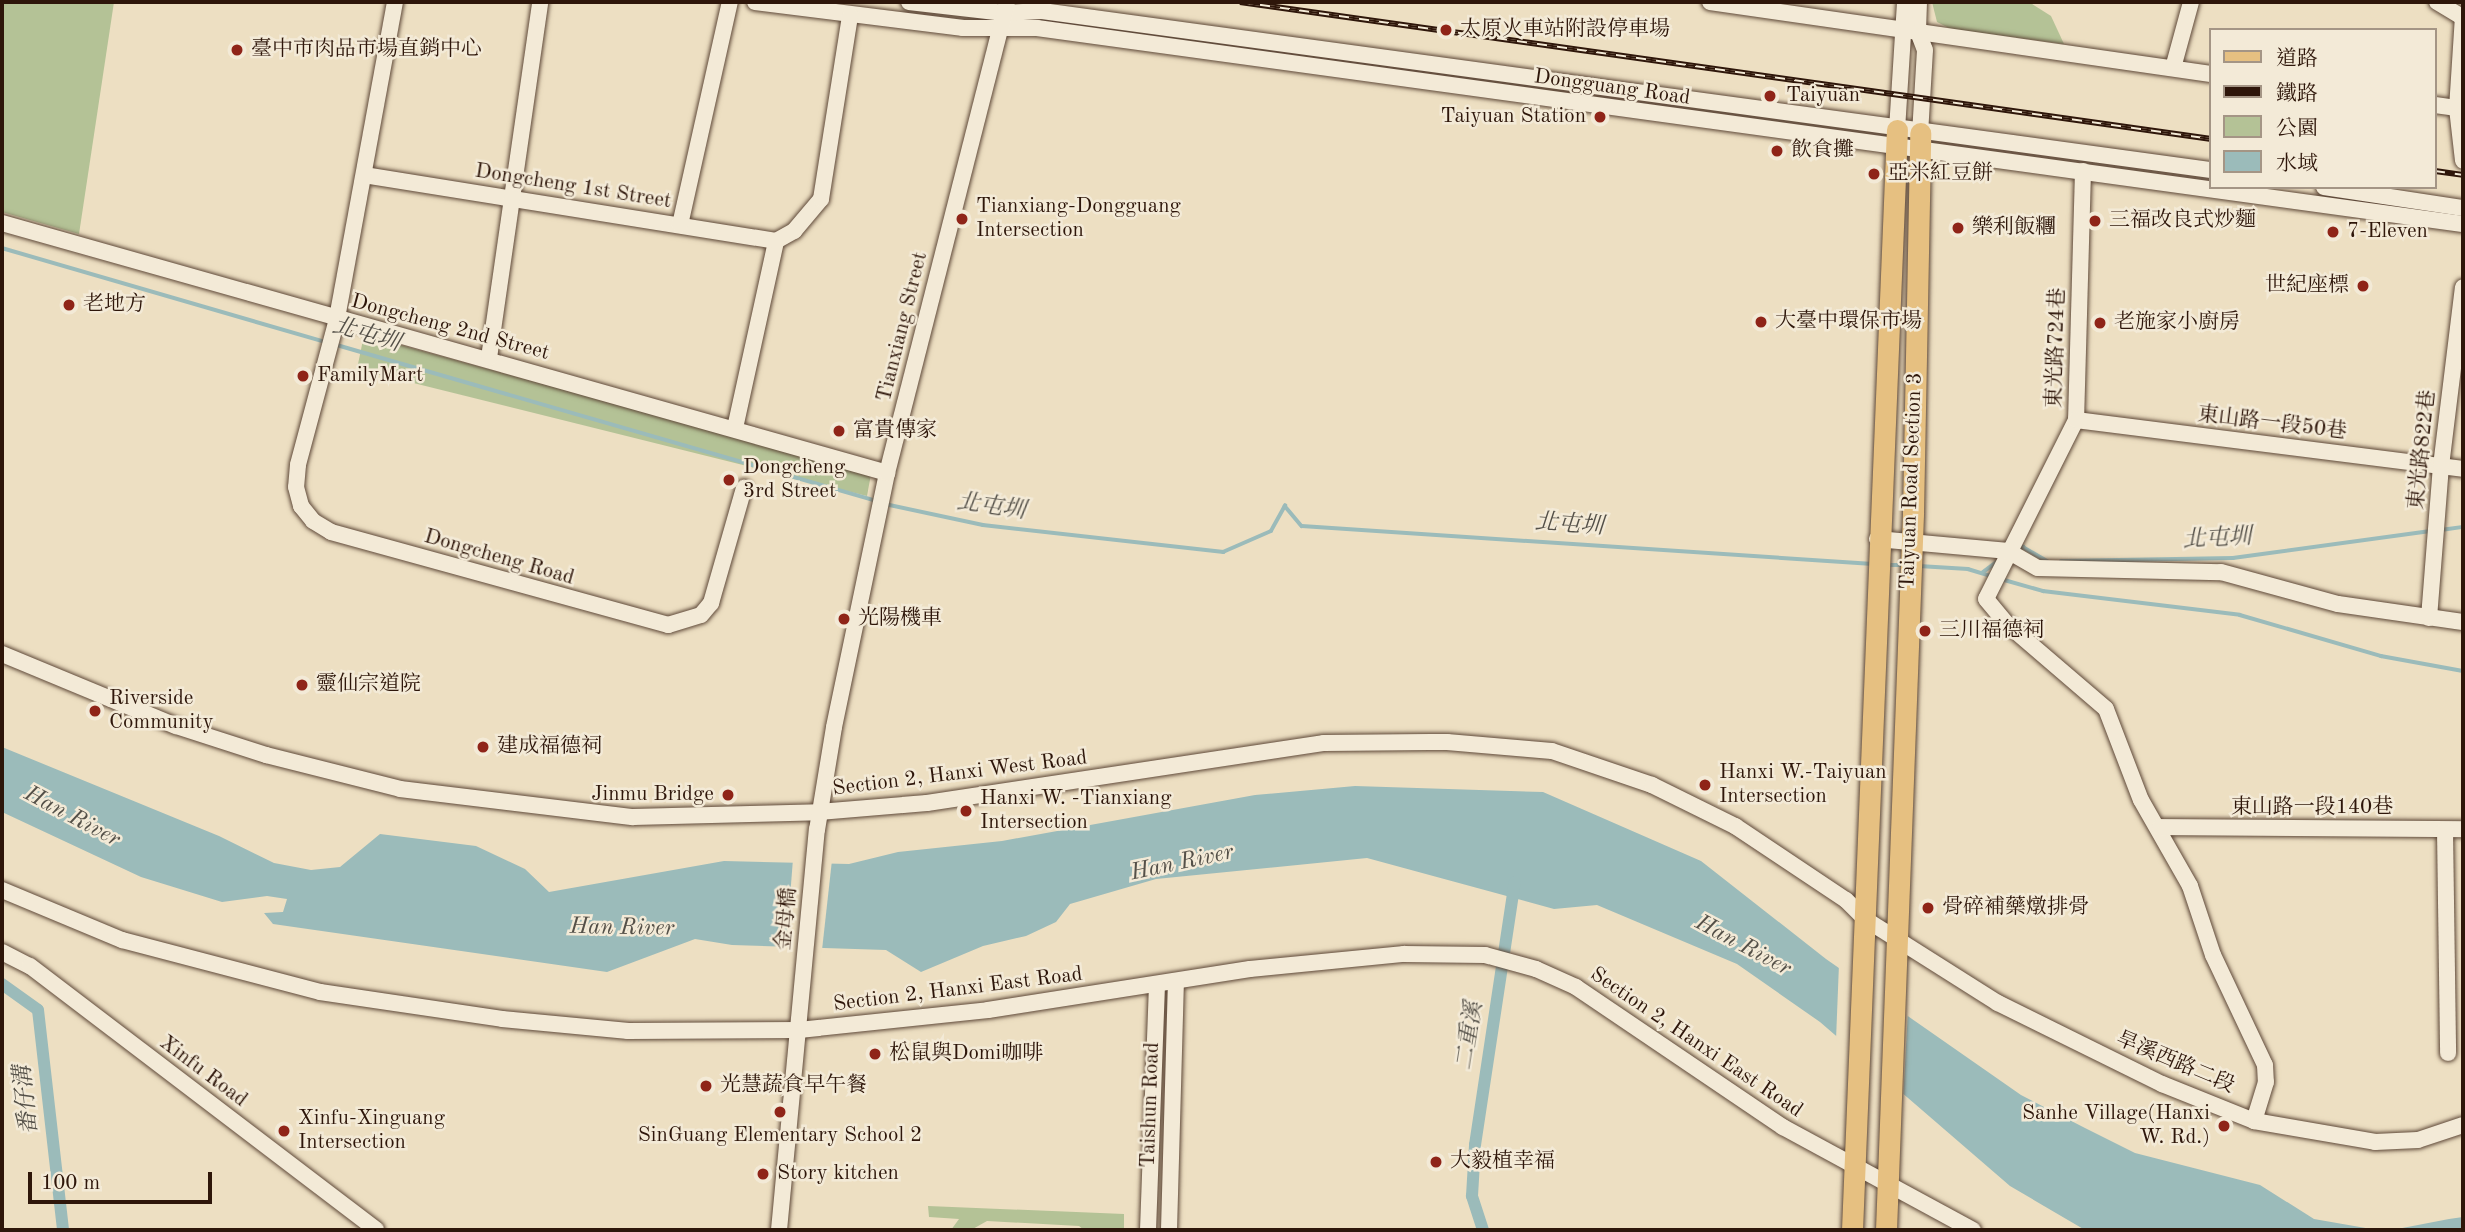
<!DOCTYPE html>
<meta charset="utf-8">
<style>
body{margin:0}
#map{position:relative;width:2465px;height:1232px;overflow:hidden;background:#eddfc2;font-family:"Old Standard TT","Noto Serif TC",serif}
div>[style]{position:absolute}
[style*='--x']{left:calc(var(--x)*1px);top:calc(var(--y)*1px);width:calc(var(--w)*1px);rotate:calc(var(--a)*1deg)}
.green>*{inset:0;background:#b4c296}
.water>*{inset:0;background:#9bbbba}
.pier>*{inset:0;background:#eddfc2}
.stream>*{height:3.5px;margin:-1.75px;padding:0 1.75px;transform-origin:1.75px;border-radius:1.75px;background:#9bbbba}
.canal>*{height:12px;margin:-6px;padding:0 6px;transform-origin:6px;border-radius:6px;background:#9bbbba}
.roads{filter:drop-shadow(0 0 2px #5e4838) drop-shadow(0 0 2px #5e4838)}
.minor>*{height:16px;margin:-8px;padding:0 8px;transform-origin:8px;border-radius:8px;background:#f3ead7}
.major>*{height:21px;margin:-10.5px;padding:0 10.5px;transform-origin:10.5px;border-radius:10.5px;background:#e6c081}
.rail>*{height:6px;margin-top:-3px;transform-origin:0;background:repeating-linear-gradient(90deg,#f3ead7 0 10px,#2e160a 0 20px);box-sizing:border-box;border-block:2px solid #2e160a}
.dots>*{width:19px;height:19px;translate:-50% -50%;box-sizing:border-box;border:4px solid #f3ead7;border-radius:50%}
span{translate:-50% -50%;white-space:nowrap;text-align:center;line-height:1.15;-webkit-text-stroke:5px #f3ead7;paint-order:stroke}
.poi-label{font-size:21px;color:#2e160a}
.left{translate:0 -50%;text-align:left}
.right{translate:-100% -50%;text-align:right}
.street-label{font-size:21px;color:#2e160a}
.water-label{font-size:23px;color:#545048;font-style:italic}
.frame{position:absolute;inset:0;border:4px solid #2e160a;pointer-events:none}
.legend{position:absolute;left:2209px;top:28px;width:228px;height:161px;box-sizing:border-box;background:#f3ead7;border:2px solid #a49585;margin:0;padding:9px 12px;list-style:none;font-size:21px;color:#2e160a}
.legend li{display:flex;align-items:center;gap:14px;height:35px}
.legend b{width:35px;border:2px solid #a49585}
.scale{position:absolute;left:28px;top:1172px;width:184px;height:32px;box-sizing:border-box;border:4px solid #2e160a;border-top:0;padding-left:9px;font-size:21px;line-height:24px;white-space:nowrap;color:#2e160a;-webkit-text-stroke:5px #f3ead7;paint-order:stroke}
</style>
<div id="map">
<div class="green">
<div style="clip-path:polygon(2px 2px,114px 2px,79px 234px,2px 212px)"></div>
<div style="clip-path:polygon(1932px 2px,2029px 2px,2051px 16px,2064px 44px,1951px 29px,1937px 22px)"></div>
<div style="clip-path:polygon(364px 335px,871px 474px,867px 496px,357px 369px)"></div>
<div style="clip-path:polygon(928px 1206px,1124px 1214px,1124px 1229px,1084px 1230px,1079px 1226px,987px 1221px,971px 1230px,951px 1230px,959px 1219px,929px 1217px)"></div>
</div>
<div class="water">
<div style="clip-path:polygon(2px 747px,219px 836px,274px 863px,311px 870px,340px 867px,380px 834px,476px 846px,525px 869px,549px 892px,724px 861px,849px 864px,898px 852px,1002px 841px,1255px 795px,1355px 786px,1543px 792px,1701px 861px,1826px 959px,2021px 1095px,2085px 1128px,2135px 1153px,2260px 1185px,2314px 1219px,2377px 1230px,2085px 1230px,2010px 1186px,1820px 1022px,1737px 964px,1597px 905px,1554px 909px,1367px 858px,1156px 879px,1070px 904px,1056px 922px,1026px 936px,983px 946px,921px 972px,886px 950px,732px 945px,695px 939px,607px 972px,273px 924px,264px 913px,283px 912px,287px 899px,267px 896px,222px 902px,141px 877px,2px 812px)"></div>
<div style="clip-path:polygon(2463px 1217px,2463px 1230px,2392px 1230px,2449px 1219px)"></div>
</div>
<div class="pier">
<div style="clip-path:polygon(793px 859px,832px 860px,822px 950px,786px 948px)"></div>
<div style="clip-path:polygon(1839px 964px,1908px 1010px,1903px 1101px,1836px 1040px)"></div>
</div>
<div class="stream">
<div style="--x:2;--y:248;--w:337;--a:16.2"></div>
<div style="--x:337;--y:345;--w:562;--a:16.11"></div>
<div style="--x:885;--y:504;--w:100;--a:12.1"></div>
<div style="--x:983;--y:525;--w:242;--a:6.4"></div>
<div style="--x:1223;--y:552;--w:52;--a:-23.6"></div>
<div style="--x:1271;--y:531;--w:29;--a:-61"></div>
<div style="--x:1285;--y:506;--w:26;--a:50"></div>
<div style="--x:1302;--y:526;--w:572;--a:3.81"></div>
<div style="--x:2441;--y:530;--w:22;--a:-8"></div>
<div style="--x:2017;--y:550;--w:7;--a:-27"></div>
<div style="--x:2023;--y:547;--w:28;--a:30"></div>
<div style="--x:2061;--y:561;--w:172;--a:-1"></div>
<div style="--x:2233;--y:558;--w:199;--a:-7.8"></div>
<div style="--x:1888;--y:565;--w:16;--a:0"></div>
<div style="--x:1919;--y:566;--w:49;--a:3.5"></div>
<div style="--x:1968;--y:569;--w:24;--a:17"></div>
<div style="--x:1982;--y:573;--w:20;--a:-37"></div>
<div style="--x:2001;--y:579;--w:44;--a:15.9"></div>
<div style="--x:2043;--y:591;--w:198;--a:6.9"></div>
<div style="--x:2240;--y:615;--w:147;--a:16.2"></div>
<div style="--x:2381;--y:656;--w:83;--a:10.4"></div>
</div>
<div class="canal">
<div style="--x:2;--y:984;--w:44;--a:35.8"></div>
<div style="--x:38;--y:1010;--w:221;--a:83.5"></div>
<div style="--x:1483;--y:1230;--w:36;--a:-108"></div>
<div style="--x:1472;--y:1196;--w:51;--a:-86.6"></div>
<div style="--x:1475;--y:1145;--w:266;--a:-81.4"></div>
</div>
<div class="roads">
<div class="minor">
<div style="--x:395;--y:2;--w:322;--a:100.4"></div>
<div style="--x:337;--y:319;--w:151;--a:105"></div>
<div style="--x:298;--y:465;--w:22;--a:95"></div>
<div style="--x:296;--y:487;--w:20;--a:75"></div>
<div style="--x:301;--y:506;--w:19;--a:51"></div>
<div style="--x:313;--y:521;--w:21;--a:31"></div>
<div style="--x:331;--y:532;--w:350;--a:15.4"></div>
<div style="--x:668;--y:625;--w:34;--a:-17"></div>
<div style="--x:701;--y:615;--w:16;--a:-50"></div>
<div style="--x:711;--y:603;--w:120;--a:-74"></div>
<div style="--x:755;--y:2;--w:210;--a:7.1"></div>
<div style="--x:963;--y:28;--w:74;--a:0"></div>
<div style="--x:1037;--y:28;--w:1439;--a:7.83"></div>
<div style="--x:909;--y:2;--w:96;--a:6.6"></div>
<div style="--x:1004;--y:13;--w:38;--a:-3"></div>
<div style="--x:1042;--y:11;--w:1180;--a:7.75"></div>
<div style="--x:1710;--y:2;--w:506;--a:8.18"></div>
<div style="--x:1919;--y:2;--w:30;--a:92"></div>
<div style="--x:1918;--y:32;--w:19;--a:69"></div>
<div style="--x:1925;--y:50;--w:83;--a:93.4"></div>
<div style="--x:2437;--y:2;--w:29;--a:31"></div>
<div style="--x:2463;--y:16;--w:92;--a:93.7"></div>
<div style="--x:2457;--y:108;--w:53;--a:83.5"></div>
<div style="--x:2173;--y:68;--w:68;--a:-74.7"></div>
<div style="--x:2435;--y:105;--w:28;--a:8"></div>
<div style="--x:1897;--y:130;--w:128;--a:-86.4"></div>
<div style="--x:2083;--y:171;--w:249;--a:91.6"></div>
<div style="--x:2076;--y:420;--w:200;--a:116.7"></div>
<div style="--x:1986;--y:599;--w:33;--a:50"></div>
<div style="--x:2007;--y:624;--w:130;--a:40.6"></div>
<div style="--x:2106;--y:709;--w:97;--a:69"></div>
<div style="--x:2141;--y:800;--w:99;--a:60.3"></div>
<div style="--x:2190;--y:886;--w:73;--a:71.6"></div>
<div style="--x:2213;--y:955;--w:122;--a:64.7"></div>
<div style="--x:2265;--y:1065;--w:17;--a:87"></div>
<div style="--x:2266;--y:1082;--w:41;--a:107.1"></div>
<div style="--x:364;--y:175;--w:417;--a:9.1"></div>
<div style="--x:2324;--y:187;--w:141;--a:8.6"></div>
<div style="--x:2;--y:223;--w:920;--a:15.77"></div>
<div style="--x:680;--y:225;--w:229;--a:-77.4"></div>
<div style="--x:489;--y:358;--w:360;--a:-81.8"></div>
<div style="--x:2076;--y:420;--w:390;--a:7.2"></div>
<div style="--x:735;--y:428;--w:191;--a:-77.6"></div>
<div style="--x:776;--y:241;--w:21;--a:-29"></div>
<div style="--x:794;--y:231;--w:42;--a:-49.8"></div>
<div style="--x:821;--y:199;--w:186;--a:-81"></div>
<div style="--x:1877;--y:539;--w:132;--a:5.2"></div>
<div style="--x:2008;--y:551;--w:34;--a:30"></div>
<div style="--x:2038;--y:568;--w:183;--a:1.3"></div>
<div style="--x:2221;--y:572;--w:121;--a:15.3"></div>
<div style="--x:2338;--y:604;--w:126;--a:8.2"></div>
<div style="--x:2429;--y:618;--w:152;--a:-85.5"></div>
<div style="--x:2441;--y:466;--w:180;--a:-83"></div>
<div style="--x:2;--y:654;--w:188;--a:22.5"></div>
<div style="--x:176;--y:726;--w:95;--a:17.9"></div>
<div style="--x:266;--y:755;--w:138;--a:14.2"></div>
<div style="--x:400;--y:789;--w:235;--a:6.9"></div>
<div style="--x:633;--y:817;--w:186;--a:-1.5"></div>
<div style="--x:819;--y:812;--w:108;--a:-4.8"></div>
<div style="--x:927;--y:803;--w:402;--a:-8.6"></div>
<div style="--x:1324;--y:743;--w:123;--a:-0.5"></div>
<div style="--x:1447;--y:742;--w:105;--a:4.9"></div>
<div style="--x:1552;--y:751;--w:106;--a:18.8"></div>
<div style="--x:1652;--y:785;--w:93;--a:26.3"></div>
<div style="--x:1735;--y:826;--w:133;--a:33.7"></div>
<div style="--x:1846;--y:900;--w:27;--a:45"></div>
<div style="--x:1865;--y:919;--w:157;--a:32.3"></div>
<div style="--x:1998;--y:1003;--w:183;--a:26.3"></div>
<div style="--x:2162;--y:1084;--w:99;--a:21.9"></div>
<div style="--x:2254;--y:1121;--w:123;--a:9.8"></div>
<div style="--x:2375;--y:1142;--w:43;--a:-2.7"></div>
<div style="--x:2418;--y:1140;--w:47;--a:-18.4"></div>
<div style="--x:2160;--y:827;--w:303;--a:0.4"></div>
<div style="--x:2445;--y:830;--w:223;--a:89.2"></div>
<div style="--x:2;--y:890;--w:130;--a:22.6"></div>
<div style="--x:122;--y:940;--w:205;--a:14.7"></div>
<div style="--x:320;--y:992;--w:184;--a:8.4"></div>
<div style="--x:502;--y:1019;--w:127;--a:5.4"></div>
<div style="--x:628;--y:1031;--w:171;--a:-0.3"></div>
<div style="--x:799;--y:1030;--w:190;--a:-6"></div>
<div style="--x:988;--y:1010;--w:265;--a:-8.9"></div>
<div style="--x:1250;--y:969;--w:155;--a:-5.6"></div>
<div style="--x:1404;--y:954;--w:81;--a:0.7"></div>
<div style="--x:1485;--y:955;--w:53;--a:15.4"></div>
<div style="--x:1536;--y:969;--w:44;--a:24.2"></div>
<div style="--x:1576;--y:987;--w:250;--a:34.1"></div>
<div style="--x:1783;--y:1127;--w:216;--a:28.5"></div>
<div style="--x:2;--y:952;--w:31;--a:27"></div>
<div style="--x:30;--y:966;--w:435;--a:37.3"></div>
<div style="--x:779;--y:1230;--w:402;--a:-84.6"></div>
<div style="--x:817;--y:830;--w:104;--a:-80.6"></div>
<div style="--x:834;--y:727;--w:259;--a:-78.2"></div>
<div style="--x:887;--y:473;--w:486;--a:-75.7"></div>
<div style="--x:1148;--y:1230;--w:245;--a:-87.9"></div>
<div style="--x:1169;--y:1230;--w:248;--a:-88.4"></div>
</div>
<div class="major">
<div style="--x:1852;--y:1230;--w:1101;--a:-87.66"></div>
<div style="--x:1886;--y:1230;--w:718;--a:-87.84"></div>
<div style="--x:1913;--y:513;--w:380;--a:-88.9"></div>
</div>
</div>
<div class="rail">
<div style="--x:1240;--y:2;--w:981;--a:8.03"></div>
<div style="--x:2435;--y:171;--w:28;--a:8"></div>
</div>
<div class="dots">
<div style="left:1446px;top:30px;background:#8f2418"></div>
<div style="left:237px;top:50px;background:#8f2418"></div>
<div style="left:1770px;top:96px;background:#8f2418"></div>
<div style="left:1600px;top:117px;background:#8f2418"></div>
<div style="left:1777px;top:151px;background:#8f2418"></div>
<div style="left:1874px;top:174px;background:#8f2418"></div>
<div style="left:962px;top:219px;background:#8f2418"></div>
<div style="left:2095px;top:221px;background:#8f2418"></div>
<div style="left:1958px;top:228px;background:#8f2418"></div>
<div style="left:2333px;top:232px;background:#8f2418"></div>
<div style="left:2363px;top:286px;background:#8f2418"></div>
<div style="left:69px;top:305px;background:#8f2418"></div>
<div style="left:1761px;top:322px;background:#8f2418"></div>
<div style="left:2100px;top:323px;background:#8f2418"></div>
<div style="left:303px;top:376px;background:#8f2418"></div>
<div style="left:839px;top:431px;background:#8f2418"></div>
<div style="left:729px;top:480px;background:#8f2418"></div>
<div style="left:844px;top:619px;background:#8f2418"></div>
<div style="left:1925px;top:631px;background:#8f2418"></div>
<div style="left:302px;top:685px;background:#8f2418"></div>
<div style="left:95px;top:711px;background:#8f2418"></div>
<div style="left:483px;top:747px;background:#8f2418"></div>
<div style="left:1705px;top:785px;background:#8f2418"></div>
<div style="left:728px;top:795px;background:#8f2418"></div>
<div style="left:966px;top:811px;background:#8f2418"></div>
<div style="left:1928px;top:908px;background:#8f2418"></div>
<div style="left:875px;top:1054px;background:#8f2418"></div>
<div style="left:706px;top:1086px;background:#8f2418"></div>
<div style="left:780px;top:1112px;background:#8f2418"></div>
<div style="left:2224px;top:1126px;background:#8f2418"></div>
<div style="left:284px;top:1131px;background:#8f2418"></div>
<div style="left:1436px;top:1162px;background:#8f2418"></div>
<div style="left:763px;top:1174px;background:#8f2418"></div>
</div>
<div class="poi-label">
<span class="left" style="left:1460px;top:30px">太原火車站附設停車場</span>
<span class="left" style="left:251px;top:50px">臺中市肉品市場直銷中心</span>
<span class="left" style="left:1786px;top:96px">Taiyuan</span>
<span class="right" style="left:1586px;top:117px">Taiyuan Station</span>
<span class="left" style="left:1791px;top:151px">飲食攤</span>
<span class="left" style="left:1888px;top:174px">亞米紅豆餅</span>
<span class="left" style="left:976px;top:219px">Tianxiang-Dongguang<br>Intersection</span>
<span class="left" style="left:2109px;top:221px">三福改良式炒麵</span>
<span class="left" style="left:1972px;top:228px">樂利飯糰</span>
<span class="left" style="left:2347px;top:232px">7-Eleven</span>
<span class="right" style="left:2349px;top:286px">世紀座標</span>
<span class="left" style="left:83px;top:305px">老地方</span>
<span class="left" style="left:1775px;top:322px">大臺中環保市場</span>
<span class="left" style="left:2114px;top:323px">老施家小廚房</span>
<span class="left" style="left:317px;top:376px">FamilyMart</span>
<span class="left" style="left:853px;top:431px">富貴傳家</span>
<span class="left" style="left:743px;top:480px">Dongcheng<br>3rd Street</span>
<span class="left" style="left:858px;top:619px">光陽機車</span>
<span class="left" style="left:1939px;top:631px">三川福德祠</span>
<span class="left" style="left:316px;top:685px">靈仙宗道院</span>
<span class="left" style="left:109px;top:711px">Riverside<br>Community</span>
<span class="left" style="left:497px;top:747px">建成福德祠</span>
<span class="left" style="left:1719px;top:785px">Hanxi W.-Taiyuan<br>Intersection</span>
<span class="right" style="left:714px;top:795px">Jinmu Bridge</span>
<span class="left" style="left:980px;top:811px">Hanxi W. -Tianxiang<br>Intersection</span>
<span class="left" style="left:1942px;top:908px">骨碎補藥燉排骨</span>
<span class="left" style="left:889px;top:1054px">松鼠與Domi咖啡</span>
<span class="left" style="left:720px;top:1086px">光慧蔬食早午餐</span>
<span class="right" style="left:2210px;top:1126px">Sanhe Village(Hanxi<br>W. Rd.)</span>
<span class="left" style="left:298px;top:1131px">Xinfu-Xinguang<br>Intersection</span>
<span style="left:780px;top:1136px">SinGuang Elementary School 2</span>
<span class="left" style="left:1450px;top:1162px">大毅植幸福</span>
<span class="left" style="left:777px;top:1174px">Story kitchen</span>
</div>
<div class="street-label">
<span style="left:1612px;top:88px;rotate:8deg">Dongguang Road</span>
<span style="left:573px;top:187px;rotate:9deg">Dongcheng 1st Street</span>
<span style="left:903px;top:327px;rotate:-76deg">Tianxiang Street</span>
<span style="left:450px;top:328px;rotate:15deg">Dongcheng 2nd Street</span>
<span style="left:2057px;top:348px;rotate:-88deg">東光路724巷</span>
<span style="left:2272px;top:424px;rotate:7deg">東山路一段50巷</span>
<span style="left:2423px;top:450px;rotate:-84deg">東光路822巷</span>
<span style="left:1912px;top:481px;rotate:-88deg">Taiyuan Road Section 3</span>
<span style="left:499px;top:558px;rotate:16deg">Dongcheng Road</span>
<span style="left:960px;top:774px;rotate:-7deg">Section 2, Hanxi West Road</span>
<span style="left:2312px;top:808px">東山路一段140巷</span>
<span style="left:787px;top:919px;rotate:-85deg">金母橋</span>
<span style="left:958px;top:990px;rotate:-7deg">Section 2, Hanxi East Road</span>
<span style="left:1696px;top:1043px;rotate:34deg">Section 2, Hanxi East Road</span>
<span style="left:2175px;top:1063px;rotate:23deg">旱溪西路二段</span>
<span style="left:203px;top:1072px;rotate:37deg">Xinfu Road</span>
<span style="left:1151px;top:1105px;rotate:-88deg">Taishun Road</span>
</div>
<div class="water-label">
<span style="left:366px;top:335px;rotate:16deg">北屯圳</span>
<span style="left:991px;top:507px;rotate:8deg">北屯圳</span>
<span style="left:1569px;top:525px;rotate:4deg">北屯圳</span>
<span style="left:2217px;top:539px;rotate:-3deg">北屯圳</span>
<span style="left:72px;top:817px;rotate:28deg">Han River</span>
<span style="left:1182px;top:863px;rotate:-12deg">Han River</span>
<span style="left:622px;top:928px;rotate:1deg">Han River</span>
<span style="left:1743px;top:946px;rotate:28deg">Han River</span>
<span style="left:1470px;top:1036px;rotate:-81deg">二重溪</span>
<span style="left:27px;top:1100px;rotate:-96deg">番仔溝</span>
</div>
<div class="frame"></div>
<ul class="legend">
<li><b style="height:9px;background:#e6c081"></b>道路</li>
<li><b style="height:9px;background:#2e160a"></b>鐵路</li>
<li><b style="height:19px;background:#b4c296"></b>公園</li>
<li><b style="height:19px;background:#9bbbba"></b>水域</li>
</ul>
<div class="scale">100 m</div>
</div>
